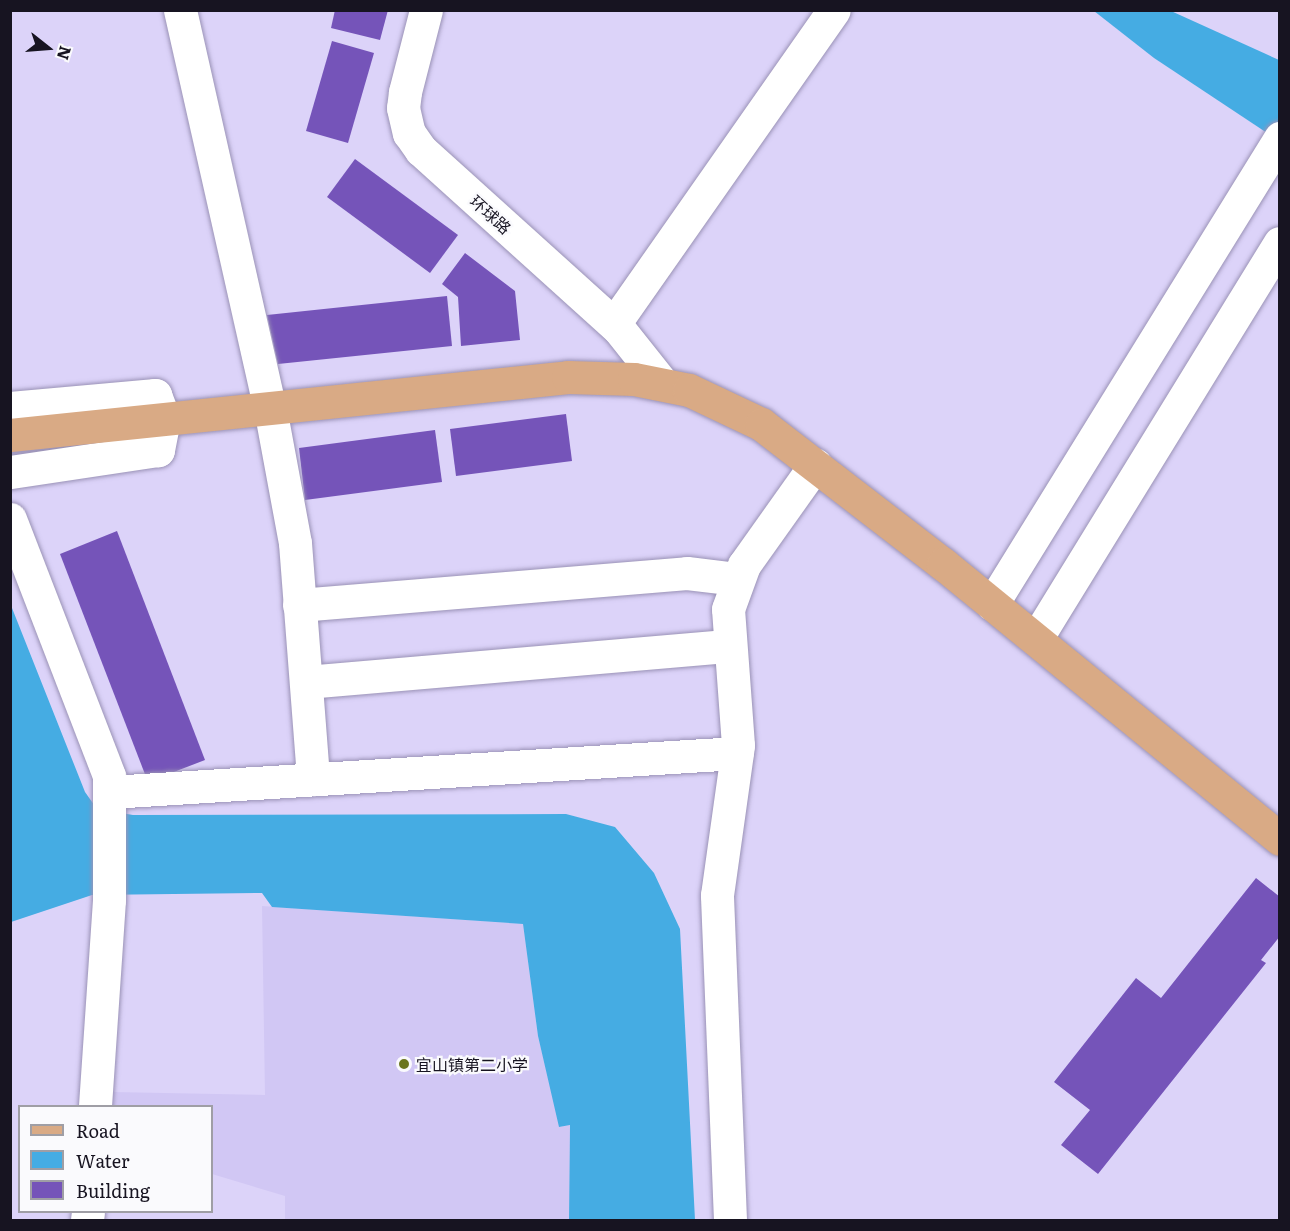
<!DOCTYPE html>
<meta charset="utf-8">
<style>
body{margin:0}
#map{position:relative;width:1290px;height:1231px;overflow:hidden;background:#dcd3f9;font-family:Literata,"Noto Sans SC",serif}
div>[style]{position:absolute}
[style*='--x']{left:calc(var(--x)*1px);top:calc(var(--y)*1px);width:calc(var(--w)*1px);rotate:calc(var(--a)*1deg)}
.built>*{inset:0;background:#d1c7f4}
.water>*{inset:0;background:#45ace3}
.building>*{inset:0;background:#7554b9}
.roads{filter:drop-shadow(0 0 2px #9a92b6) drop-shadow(0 0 2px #9a92b6)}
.minor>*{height:33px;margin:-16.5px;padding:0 16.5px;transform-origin:16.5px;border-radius:16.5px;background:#fff}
.major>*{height:33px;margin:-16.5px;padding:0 16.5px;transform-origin:16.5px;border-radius:16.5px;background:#d9aa85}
.dots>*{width:16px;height:16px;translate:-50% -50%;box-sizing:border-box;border:3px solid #fafafd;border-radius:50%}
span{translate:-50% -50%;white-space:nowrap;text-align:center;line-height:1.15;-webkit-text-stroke:4.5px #fafafd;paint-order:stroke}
.street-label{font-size:16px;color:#171421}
.poi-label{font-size:16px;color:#171421}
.left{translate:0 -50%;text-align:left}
.frame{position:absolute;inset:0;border:12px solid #171421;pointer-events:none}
.legend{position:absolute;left:18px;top:1105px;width:195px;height:108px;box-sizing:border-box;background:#fafafd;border:2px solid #9f9ea5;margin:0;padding:8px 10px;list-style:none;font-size:18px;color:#171421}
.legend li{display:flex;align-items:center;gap:12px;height:30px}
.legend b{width:30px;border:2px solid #9f9ea5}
.north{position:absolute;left:18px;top:18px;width:60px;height:60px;-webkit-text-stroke:4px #fafafd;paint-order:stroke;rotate:107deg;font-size:16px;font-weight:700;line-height:24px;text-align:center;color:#171421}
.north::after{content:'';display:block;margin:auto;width:21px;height:27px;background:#171421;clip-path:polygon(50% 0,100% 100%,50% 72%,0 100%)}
</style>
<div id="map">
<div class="built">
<div style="clip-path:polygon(262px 906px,523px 924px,538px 1036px,560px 1127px,570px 1125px,569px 1220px,285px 1220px,285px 1196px,212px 1174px,212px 1106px,111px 1106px,112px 1092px,265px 1095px)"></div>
</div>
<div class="water">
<div style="clip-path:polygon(1094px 11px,1171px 11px,1279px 60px,1279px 141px,1154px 58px)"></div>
<div style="clip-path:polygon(10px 603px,85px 792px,97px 809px,133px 815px,566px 814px,615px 827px,654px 873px,680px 929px,695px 1220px,569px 1220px,570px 1125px,559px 1127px,538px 1036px,523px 924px,272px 907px,262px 893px,92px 895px,11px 922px)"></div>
</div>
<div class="building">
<div style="clip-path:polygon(335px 10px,388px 10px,380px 40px,331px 28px)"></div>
<div style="clip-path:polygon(332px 41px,374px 53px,348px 143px,306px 131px)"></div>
<div style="clip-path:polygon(355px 159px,458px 235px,430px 273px,327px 197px)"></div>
<div style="clip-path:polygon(465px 253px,515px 291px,520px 340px,461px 346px,458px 297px,442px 284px)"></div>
<div style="clip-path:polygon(447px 296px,452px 346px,278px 364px,267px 315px)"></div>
<div style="clip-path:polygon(566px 414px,572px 461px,456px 476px,450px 429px)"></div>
<div style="clip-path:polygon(435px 430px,442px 482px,305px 500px,299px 448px)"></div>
<div style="clip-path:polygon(117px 531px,205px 760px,148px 782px,60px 554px)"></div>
<div style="clip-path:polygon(1256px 878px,1280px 897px,1280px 936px,1261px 960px,1266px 963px,1098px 1174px,1061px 1145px,1090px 1110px,1054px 1082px,1136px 978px,1161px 998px)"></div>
</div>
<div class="roads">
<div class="minor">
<div style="--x:180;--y:10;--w:408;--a:77.3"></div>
<div style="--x:270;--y:408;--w:137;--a:79.5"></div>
<div style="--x:295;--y:543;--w:237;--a:85.6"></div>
<div style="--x:426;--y:10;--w:85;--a:104.4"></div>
<div style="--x:405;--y:92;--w:16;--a:97"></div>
<div style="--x:403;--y:108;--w:26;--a:77"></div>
<div style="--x:409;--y:133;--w:21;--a:55"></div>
<div style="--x:421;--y:150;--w:267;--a:42.1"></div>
<div style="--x:619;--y:329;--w:69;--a:51.5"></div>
<div style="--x:614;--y:324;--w:383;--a:-55"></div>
<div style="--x:10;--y:408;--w:146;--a:-5.1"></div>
<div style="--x:155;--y:395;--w:26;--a:69"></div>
<div style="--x:164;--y:419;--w:32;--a:101"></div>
<div style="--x:158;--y:450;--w:150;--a:171.5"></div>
<div style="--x:10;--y:519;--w:275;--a:68.9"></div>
<div style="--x:109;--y:776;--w:124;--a:90"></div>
<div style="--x:109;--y:900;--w:206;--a:93.9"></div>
<div style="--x:992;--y:604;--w:548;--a:-58.28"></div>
<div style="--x:299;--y:605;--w:389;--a:-4.7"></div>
<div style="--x:687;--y:573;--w:49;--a:7"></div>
<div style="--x:1036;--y:639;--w:465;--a:-58.4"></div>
<div style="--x:306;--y:682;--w:425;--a:-4.9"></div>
<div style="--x:110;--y:792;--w:628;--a:-3.56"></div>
<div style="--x:87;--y:1220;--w:8;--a:-83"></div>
<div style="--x:730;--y:1220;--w:325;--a:-92.3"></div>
<div style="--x:717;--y:895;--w:151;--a:-82"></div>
<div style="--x:738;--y:745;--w:136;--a:-94.2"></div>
<div style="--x:728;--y:609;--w:47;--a:-70"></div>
<div style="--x:744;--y:565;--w:123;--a:-54.6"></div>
</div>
<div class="major">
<div style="--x:10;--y:435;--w:561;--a:-5.93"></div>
<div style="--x:568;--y:377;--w:66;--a:1.7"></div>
<div style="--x:634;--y:379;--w:56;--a:11.3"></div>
<div style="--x:689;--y:390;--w:80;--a:25.3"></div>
<div style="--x:761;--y:424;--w:230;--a:37.6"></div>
<div style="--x:943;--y:564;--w:435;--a:39.2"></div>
</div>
</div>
<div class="dots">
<div style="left:404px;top:1064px;background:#6b751f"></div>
</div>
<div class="street-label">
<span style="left:491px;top:214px;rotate:42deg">环球路</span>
</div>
<div class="poi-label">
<span class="left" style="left:416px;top:1064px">宜山镇第二小学</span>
</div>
<div class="frame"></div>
<ul class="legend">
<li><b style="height:8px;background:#d9aa85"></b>Road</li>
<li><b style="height:16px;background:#45ace3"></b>Water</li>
<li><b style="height:16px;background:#7554b9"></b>Building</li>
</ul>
<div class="north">N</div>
</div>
